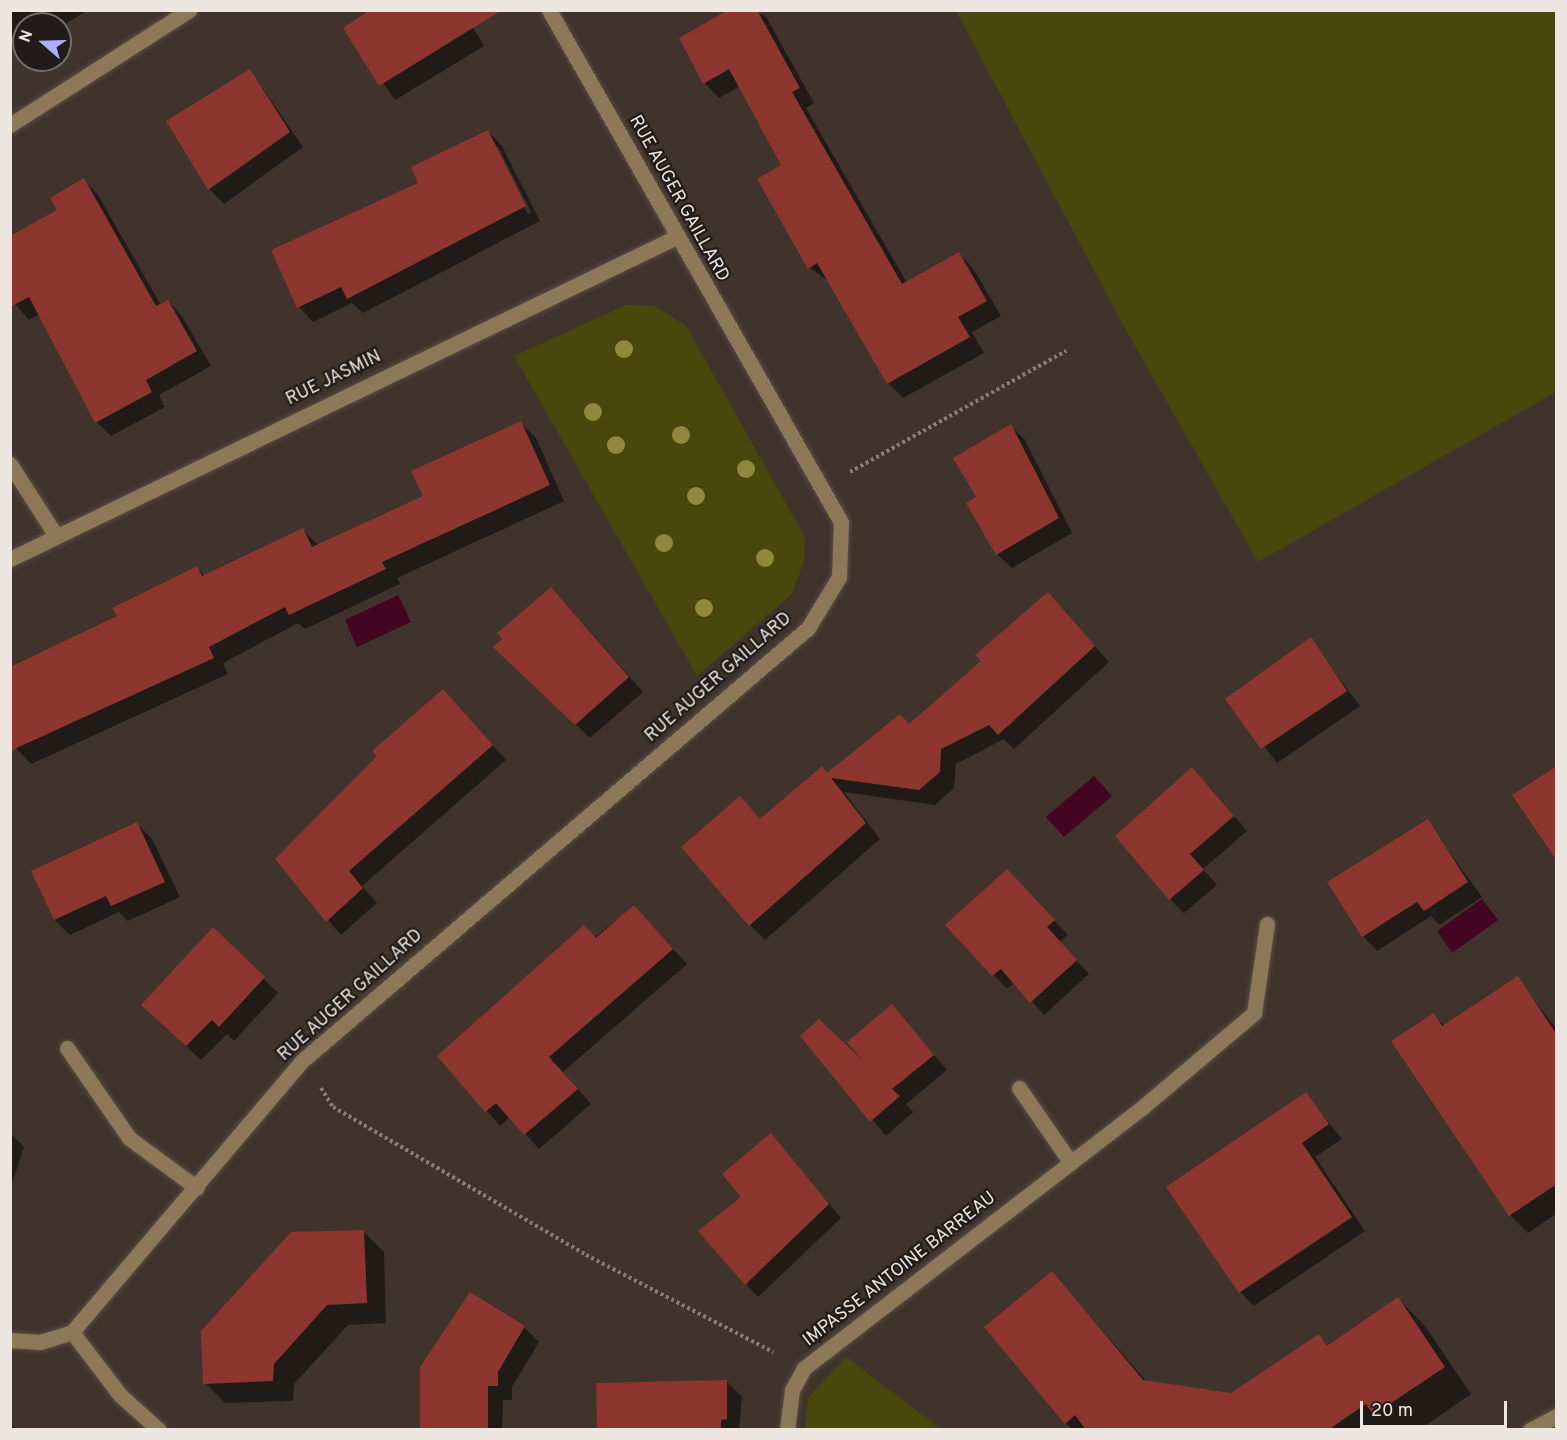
<!DOCTYPE html>
<style>
body{margin:0}
#map{position:relative;width:1567px;height:1440px;overflow:hidden;background:#3f332c;font-family:Overpass,sans-serif}
div>[style]{position:absolute}
[style*='--x']{left:calc(var(--x)*1px);top:calc(var(--y)*1px);width:calc(var(--w)*1px);rotate:calc(var(--a)*1deg)}
.green>*{inset:0;background:#49470b}
.water>*{inset:0;background:#440521}
.shadow>*{inset:0;background:#0007}
.building>*{inset:0;background:#8d362f}
.path>*{height:4px;margin-top:-2px;transform-origin:0;background:repeating-linear-gradient(90deg,#887e78 0 3px,transparent 0 6px)}
.roads{filter:drop-shadow(0 0 2px #5b4f49) drop-shadow(0 0 2px #5b4f49)}
.minor>*{height:15px;margin:-7.5px;padding:0 7.5px;transform-origin:7.5px;border-radius:7.5px;background:#8d7957}
.trees>*{width:18px;height:18px;margin:-9px;border-radius:50%;background:#90883e}
span{translate:-50% -50%;white-space:nowrap;text-align:center;line-height:1.15;-webkit-text-stroke:4.5px #211c19;paint-order:stroke}
.street-label{font-size:18px;color:#ece5e0}
.frame{position:absolute;inset:0;border:12px solid #ece5e0;pointer-events:none}
.north{position:absolute;left:12px;top:12px;width:60px;height:60px;box-sizing:border-box;background:#211c19;border:2px solid #726c69;border-radius:50%;rotate:290deg;font-size:16px;font-weight:700;line-height:24px;text-align:center;color:#ece5e0}
.north::after{content:'';display:block;margin:auto;width:21px;height:27px;background:#aab0fb;clip-path:polygon(50% 0,100% 100%,50% 72%,0 100%)}
.scale{position:absolute;left:1360px;top:1401px;width:147px;height:27px;box-sizing:border-box;border:3px solid #ece5e0;border-top:0;padding-left:8px;font-size:18px;line-height:21px;white-space:nowrap;color:#ece5e0;-webkit-text-stroke:4px #211c19;paint-order:stroke}
</style>
<div id="map">
<div class="green">
<div style="clip-path:polygon(956px 11px,1556px 11px,1556px 392px,1258px 562px,1122px 323px)"></div>
<div style="clip-path:polygon(626px 305px,655px 306px,686px 326px,805px 537px,804px 562px,791px 595px,697px 676px,514px 356px)"></div>
<div style="clip-path:polygon(846px 1357px,941px 1429px,805px 1429px,808px 1398px)"></div>
</div>
<div class="water">
<div style="clip-path:polygon(398px 595px,411px 622px,357px 647px,345px 620px)"></div>
<div style="clip-path:polygon(1094px 776px,1112px 796px,1064px 837px,1046px 817px)"></div>
<div style="clip-path:polygon(1482px 899px,1498px 920px,1452px 953px,1437px 931px)"></div>
</div>
<div class="shadow">
<div style="clip-path:polygon(10px 10px,88px 10px,60px 27px,24px 24px,24px 48px,19px 51px,10px 44px)"></div>
<div style="clip-path:polygon(463px 10px,484px 46px,395px 100px,345px 28px)"></div>
<div style="clip-path:polygon(731px 10px,765px 15px,814px 103px,806px 108px,907px 283px,958px 253px,973px 268px,1001px 316px,972px 332px,984px 353px,903px 398px,888px 383px,828px 281px,810px 268px,759px 180px,783px 166px,740px 86px,719px 98px,705px 83px)"></div>
<div style="clip-path:polygon(250px 70px,303px 147px,224px 204px,209px 189px)"></div>
<div style="clip-path:polygon(evenodd,488px 131px,502px 146px,540px 221px,363px 313px,352px 303px,313px 322px,299px 307px,420px 183px,488px 131px,495px 147px,498px 147px,531px 212px,528px 214px,495px 147px)"></div>
<div style="clip-path:polygon(84px 180px,98px 195px,161px 305px,168px 301px,182px 316px,211px 366px,159px 395px,165px 407px,111px 436px,97px 422px,40px 314px,29px 320px,10px 298px,59px 210px)"></div>
<div style="clip-path:polygon(521px 423px,536px 438px,564px 501px,397px 578px,400px 584px,305px 629px,298px 623px,223px 663px,228px 674px,31px 764px,16px 748px,10px 737px,119px 617px,197px 568px,205px 576px,303px 530px,318px 545px,425px 497px)"></div>
<div style="clip-path:polygon(1011px 426px,1025px 440px,1072px 533px,1012px 568px,997px 554px,978px 498px)"></div>
<div style="clip-path:polygon(1048px 594px,1109px 662px,1014px 749px,1004px 739px,956px 764px,954px 788px,935px 805px,844px 792px,880px 839px,765px 940px,750px 925px,761px 820px,909px 726px,983px 661px)"></div>
<div style="clip-path:polygon(565px 603px,643px 692px,590px 738px,509px 661px,504px 639px)"></div>
<div style="clip-path:polygon(1310px 639px,1360px 706px,1277px 763px,1228px 699px)"></div>
<div style="clip-path:polygon(458px 706px,506px 760px,362px 886px,377px 903px,341px 935px,277px 860px)"></div>
<div style="clip-path:polygon(1206px 783px,1247px 831px,1203px 869px,1217px 885px,1184px 913px,1170px 899px)"></div>
<div style="clip-path:polygon(1427px 821px,1482px 897px,1439px 925px,1431px 916px,1377px 951px,1363px 936px)"></div>
<div style="clip-path:polygon(137px 824px,152px 839px,180px 897px,128px 921px,119px 912px,70px 935px,55px 920px)"></div>
<div style="clip-path:polygon(1021px 885px,1068px 935px,1059px 942px,1089px 974px,1044px 1015px,1015px 982px,1007px 989px,947px 925px)"></div>
<div style="clip-path:polygon(634px 907px,687px 964px,563px 1072px,591px 1104px,539px 1149px,510px 1117px,500px 1126px,440px 1056px)"></div>
<div style="clip-path:polygon(213px 929px,278px 993px,234px 1041px,227px 1034px,201px 1060px,157px 1019px)"></div>
<div style="clip-path:polygon(1517px 978px,1556px 1028px,1556px 1177px,1551px 1181px,1556px 1191px,1556px 1214px,1528px 1233px,1510px 1215px,1433px 1015px,1445px 1026px)"></div>
<div style="clip-path:polygon(892px 1006px,947px 1070px,906px 1104px,913px 1112px,886px 1136px,802px 1036px,867px 1067px)"></div>
<div style="clip-path:polygon(1306px 1094px,1342px 1139px,1315px 1157px,1365px 1231px,1254px 1306px,1240px 1292px)"></div>
<div style="clip-path:polygon(10px 1133px,24px 1147px,10px 1189px)"></div>
<div style="clip-path:polygon(771px 1135px,841px 1218px,758px 1297px,746px 1284px,743px 1197px)"></div>
<div style="clip-path:polygon(364px 1232px,384px 1252px,386px 1323px,348px 1325px,294px 1384px,293px 1401px,225px 1403px,205px 1383px)"></div>
<div style="clip-path:polygon(1052px 1273px,1148px 1383px,1232px 1395px,1318px 1336px,1329px 1347px,1398px 1299px,1425px 1326px,1471px 1394px,1419px 1430px,1072px 1430px,1066px 1423px)"></div>
<div style="clip-path:polygon(524px 1327px,539px 1342px,512px 1387px,512px 1400px,503px 1400px,502px 1430px,421px 1430px)"></div>
<div style="clip-path:polygon(727px 1382px,742px 1397px,739px 1430px,598px 1430px)"></div>
<div style="clip-path:polygon(10px 1425px,19px 1430px,10px 1430px)"></div>
</div>
<div class="building">
<div style="clip-path:polygon(370px 10px,502px 10px,379px 86px,343px 28px)"></div>
<div style="clip-path:polygon(728px 10px,757px 10px,800px 88px,792px 92px,902px 284px,959px 252px,987px 301px,958px 317px,970px 337px,887px 384px,817px 263px,808px 269px,757px 179px,781px 165px,729px 69px,703px 84px,679px 38px)"></div>
<div style="clip-path:polygon(250px 69px,290px 132px,208px 190px,166px 121px)"></div>
<div style="clip-path:polygon(488px 130px,526px 206px,347px 299px,341px 287px,297px 308px,271px 250px,418px 183px,411px 167px)"></div>
<div style="clip-path:polygon(84px 178px,156px 306px,168px 300px,197px 351px,146px 380px,152px 392px,95px 423px,29px 297px,10px 307px,10px 236px,57px 210px,50px 198px)"></div>
<div style="clip-path:polygon(521px 421px,550px 485px,382px 562px,386px 569px,289px 615px,285px 607px,209px 647px,214px 658px,10px 751px,10px 667px,117px 616px,112px 608px,197px 566px,202px 576px,303px 528px,312px 547px,423px 496px,411px 471px)"></div>
<div style="clip-path:polygon(1011px 424px,1059px 518px,996px 555px,966px 503px,976px 497px,953px 458px)"></div>
<div style="clip-path:polygon(551px 587px,629px 677px,575px 725px,493px 647px,502px 639px,497px 633px)"></div>
<div style="clip-path:polygon(1048px 592px,1095px 646px,998px 735px,989px 725px,941px 749px,940px 772px,919px 790px,831px 778px,866px 823px,749px 926px,681px 847px,740px 796px,760px 819px,822px 766px,827px 773px,900px 714px,909px 724px,981px 661px,975px 655px)"></div>
<div style="clip-path:polygon(1311px 637px,1347px 691px,1261px 749px,1225px 699px)"></div>
<div style="clip-path:polygon(443px 689px,493px 745px,349px 871px,363px 888px,326px 922px,275px 859px,377px 756px,372px 751px)"></div>
<div style="clip-path:polygon(1557px 766px,1557px 861px,1512px 795px)"></div>
<div style="clip-path:polygon(1192px 767px,1234px 816px,1190px 854px,1204px 870px,1169px 900px,1115px 836px)"></div>
<div style="clip-path:polygon(1428px 819px,1468px 882px,1424px 911px,1417px 902px,1362px 937px,1327px 882px)"></div>
<div style="clip-path:polygon(137px 822px,165px 882px,111px 906px,106px 896px,54px 920px,31px 871px)"></div>
<div style="clip-path:polygon(1007px 869px,1055px 920px,1047px 927px,1077px 960px,1030px 1003px,1001px 969px,992px 976px,945px 925px)"></div>
<div style="clip-path:polygon(634px 905px,673px 949px,549px 1057px,578px 1089px,524px 1135px,496px 1103px,485px 1112px,437px 1056px,584px 925px,596px 938px)"></div>
<div style="clip-path:polygon(213px 927px,265px 977px,219px 1027px,212px 1020px,186px 1046px,141px 1005px)"></div>
<div style="clip-path:polygon(1518px 976px,1557px 1035px,1557px 1184px,1509px 1216px,1391px 1041px,1434px 1013px,1442px 1026px)"></div>
<div style="clip-path:polygon(892px 1004px,934px 1055px,892px 1089px,900px 1096px,870px 1122px,800px 1036px,819px 1019px,863px 1061px,847px 1042px)"></div>
<div style="clip-path:polygon(1306px 1092px,1329px 1124px,1302px 1143px,1352px 1217px,1239px 1293px,1166px 1187px)"></div>
<div style="clip-path:polygon(771px 1133px,829px 1204px,745px 1285px,698px 1231px,741px 1197px,722px 1174px)"></div>
<div style="clip-path:polygon(364px 1230px,367px 1303px,327px 1305px,274px 1364px,273px 1381px,203px 1384px,201px 1331px,291px 1232px)"></div>
<div style="clip-path:polygon(1052px 1271px,1143px 1380px,1231px 1393px,1319px 1334px,1327px 1346px,1398px 1297px,1445px 1367px,1373px 1415px,1366px 1404px,1328px 1430px,1086px 1430px,1075px 1415px,1065px 1424px,984px 1327px)"></div>
<div style="clip-path:polygon(470px 1292px,525px 1326px,498px 1372px,498px 1386px,488px 1386px,488px 1430px,420px 1430px,420px 1367px)"></div>
<div style="clip-path:polygon(727px 1380px,727px 1419px,721px 1420px,721px 1430px,597px 1430px,596px 1383px)"></div>
</div>
<div class="path">
<div style="--x:850;--y:472;--w:248;--a:-29.3"></div>
<div style="--x:321;--y:1088;--w:22;--a:58"></div>
<div style="--x:333;--y:1107;--w:293;--a:30.3"></div>
<div style="--x:586;--y:1255;--w:211;--a:27.4"></div>
</div>
<div class="roads">
<div class="minor">
<div style="--x:10;--y:125;--w:213;--a:-32.7"></div>
<div style="--x:10;--y:464;--w:83;--a:57.3"></div>
<div style="--x:10;--y:559;--w:740;--a:-25.8"></div>
<div style="--x:67;--y:1048;--w:109;--a:55.4"></div>
<div style="--x:129;--y:1138;--w:84;--a:36.3"></div>
<div style="--x:1019;--y:1088;--w:91;--a:55.3"></div>
<div style="--x:72;--y:1332;--w:357;--a:-49.7"></div>
<div style="--x:303;--y:1060;--w:665;--a:-40.55"></div>
<div style="--x:808;--y:628;--w:60;--a:-58.7"></div>
<div style="--x:839;--y:577;--w:55;--a:-87.9"></div>
<div style="--x:841;--y:522;--w:589;--a:-119.7"></div>
<div style="--x:10;--y:1340;--w:30;--a:4"></div>
<div style="--x:40;--y:1342;--w:34;--a:-17"></div>
<div style="--x:72;--y:1332;--w:79;--a:52.7"></div>
<div style="--x:120;--y:1395;--w:52;--a:41.9"></div>
<div style="--x:787;--y:1430;--w:40;--a:-82.9"></div>
<div style="--x:792;--y:1390;--w:25;--a:-61"></div>
<div style="--x:804;--y:1368;--w:429;--a:-37.6"></div>
<div style="--x:1144;--y:1106;--w:144;--a:-40.2"></div>
<div style="--x:1254;--y:1013;--w:90;--a:-81.7"></div>
<div style="--x:1530;--y:1430;--w:30;--a:-28"></div>
</div>
</div>
<div class="trees">
<div style="left:624px;top:349px"></div>
<div style="left:593px;top:412px"></div>
<div style="left:681px;top:435px"></div>
<div style="left:616px;top:445px"></div>
<div style="left:746px;top:469px"></div>
<div style="left:696px;top:496px"></div>
<div style="left:664px;top:543px"></div>
<div style="left:765px;top:558px"></div>
<div style="left:704px;top:608px"></div>
</div>
<div class="street-label">
<span style="left:678px;top:199px;rotate:61deg">RUE AUGER GAILLARD</span>
<span style="left:334px;top:379px;rotate:-26deg">RUE JASMIN</span>
<span style="left:719px;top:678px;rotate:-41deg">RUE AUGER GAILLARD</span>
<span style="left:351px;top:996px;rotate:-42deg">RUE AUGER GAILLARD</span>
<span style="left:900px;top:1270px;rotate:-38deg">IMPASSE ANTOINE BARREAU</span>
</div>
<div class="frame"></div>
<div class="north">N</div>
<div class="scale">20 m</div>
</div>
